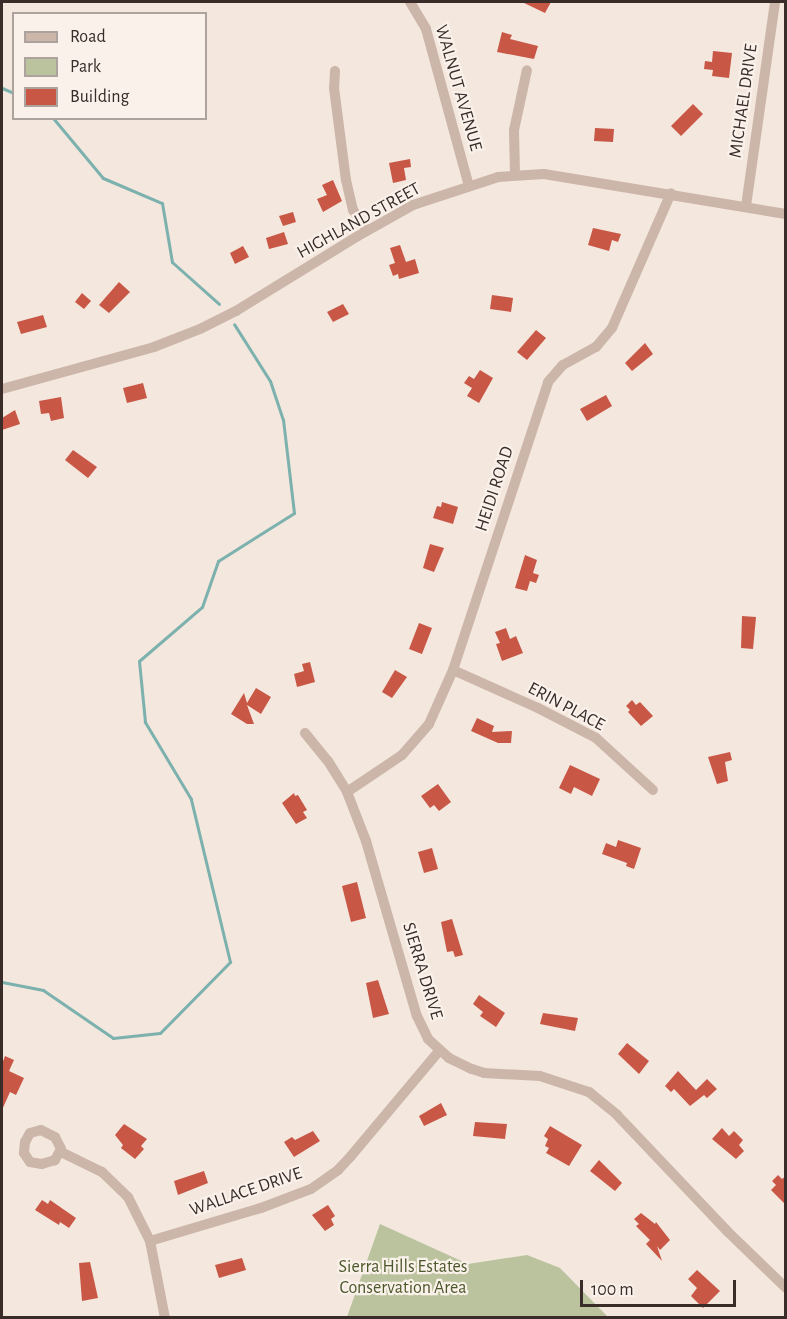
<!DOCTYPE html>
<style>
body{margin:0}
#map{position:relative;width:787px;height:1319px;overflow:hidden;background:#f3e7de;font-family:"Alegreya Sans",sans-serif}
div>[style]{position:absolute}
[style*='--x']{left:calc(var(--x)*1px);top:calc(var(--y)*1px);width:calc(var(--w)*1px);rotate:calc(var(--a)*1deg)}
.green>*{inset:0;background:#bac39d}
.stream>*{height:3px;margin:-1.5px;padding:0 1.5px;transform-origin:1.5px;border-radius:1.5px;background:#7cb1ae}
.building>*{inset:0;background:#c95746}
.minor>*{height:10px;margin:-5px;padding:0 5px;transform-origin:5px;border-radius:5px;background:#ccb5a9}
span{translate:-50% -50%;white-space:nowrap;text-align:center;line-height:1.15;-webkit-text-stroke:4.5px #faf1ea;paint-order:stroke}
.street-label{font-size:18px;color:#392c29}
.park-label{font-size:18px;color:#4c582c}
.frame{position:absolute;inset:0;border:3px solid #392c29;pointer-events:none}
.legend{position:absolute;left:12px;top:12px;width:195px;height:108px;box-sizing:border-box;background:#faf1ea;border:2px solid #ada29d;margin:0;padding:8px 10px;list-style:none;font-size:18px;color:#392c29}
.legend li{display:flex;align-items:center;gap:12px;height:30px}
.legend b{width:30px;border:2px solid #ada29d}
.scale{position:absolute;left:580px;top:1280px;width:156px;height:27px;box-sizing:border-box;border:3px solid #392c29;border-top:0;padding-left:8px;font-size:18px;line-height:21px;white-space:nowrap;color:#392c29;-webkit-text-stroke:4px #faf1ea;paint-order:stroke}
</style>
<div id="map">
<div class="green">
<div style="clip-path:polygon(380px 1224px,468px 1264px,527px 1255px,560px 1268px,608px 1317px,347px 1317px)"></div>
</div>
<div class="stream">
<div style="--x:2;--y:88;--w:13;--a:23"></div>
<div style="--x:53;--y:118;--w:78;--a:50.2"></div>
<div style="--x:103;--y:178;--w:64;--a:23"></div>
<div style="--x:162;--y:203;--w:60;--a:80.4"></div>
<div style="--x:172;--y:262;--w:63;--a:41.8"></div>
<div style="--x:2;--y:982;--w:42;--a:11"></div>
<div style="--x:43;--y:990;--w:85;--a:34.4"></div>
<div style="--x:113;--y:1038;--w:47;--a:-6.1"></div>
<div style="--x:160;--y:1033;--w:100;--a:-45.4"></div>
<div style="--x:230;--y:962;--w:168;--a:-103.5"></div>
<div style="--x:191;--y:799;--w:90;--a:-120.9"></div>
<div style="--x:145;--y:722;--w:61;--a:-95.6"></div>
<div style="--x:139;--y:661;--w:83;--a:-40.6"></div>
<div style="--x:202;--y:607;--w:49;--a:-70.8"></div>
<div style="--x:218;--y:561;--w:90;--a:-32.3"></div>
<div style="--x:294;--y:513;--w:94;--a:-96.7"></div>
<div style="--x:283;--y:420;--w:41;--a:-108.4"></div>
<div style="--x:270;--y:381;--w:67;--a:-122.3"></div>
</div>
<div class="building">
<div style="clip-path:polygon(522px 2px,551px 2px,545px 13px)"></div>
<div style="clip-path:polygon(502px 32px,512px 35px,510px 39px,538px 46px,534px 59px,497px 52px)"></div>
<div style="clip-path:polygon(713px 51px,732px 53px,729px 78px,712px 76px,713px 70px,704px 69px,705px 61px,712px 62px)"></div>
<div style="clip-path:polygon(693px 104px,703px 114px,681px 136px,671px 126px)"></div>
<div style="clip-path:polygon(595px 128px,614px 129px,613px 142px,594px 141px)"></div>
<div style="clip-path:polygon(410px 159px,411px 167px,404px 168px,406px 180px,393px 183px,389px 163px)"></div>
<div style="clip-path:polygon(333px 180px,342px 201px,323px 212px,317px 199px,327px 195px,322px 185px)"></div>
<div style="clip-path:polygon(293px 212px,296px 222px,283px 226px,279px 216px)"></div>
<div style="clip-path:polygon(593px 228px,621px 234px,618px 242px,612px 240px,609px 251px,588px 245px)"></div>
<div style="clip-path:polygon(284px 232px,288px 244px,269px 249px,266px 238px)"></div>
<div style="clip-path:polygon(400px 245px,406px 262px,415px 259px,419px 273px,399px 279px,398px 274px,393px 276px,389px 265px,395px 263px,390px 248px)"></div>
<div style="clip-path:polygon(243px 246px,249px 257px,235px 264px,230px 253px)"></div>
<div style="clip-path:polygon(119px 282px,130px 292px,109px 313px,99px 305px)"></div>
<div style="clip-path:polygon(82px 293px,91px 301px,84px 309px,75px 302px)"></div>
<div style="clip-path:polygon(492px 295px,513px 298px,511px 312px,490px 309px)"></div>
<div style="clip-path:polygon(343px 304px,349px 314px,333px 322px,327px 312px)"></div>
<div style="clip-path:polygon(43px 315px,47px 327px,21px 334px,17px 322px)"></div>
<div style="clip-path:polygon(536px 330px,546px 338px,527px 360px,517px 352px)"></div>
<div style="clip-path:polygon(645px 343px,653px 354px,632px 371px,625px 363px)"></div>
<div style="clip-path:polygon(480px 370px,493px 378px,479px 403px,467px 396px,472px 388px,464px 383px,469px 376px,474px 379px)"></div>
<div style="clip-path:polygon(143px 383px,147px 398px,127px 403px,123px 388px)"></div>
<div style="clip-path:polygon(606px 395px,612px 406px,587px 421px,580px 409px)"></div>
<div style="clip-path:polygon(61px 397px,64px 418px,51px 421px,49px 413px,41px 414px,39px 401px)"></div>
<div style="clip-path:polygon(15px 410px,20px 424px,2px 430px,2px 418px)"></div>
<div style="clip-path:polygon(73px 450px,97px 467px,88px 478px,65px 460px)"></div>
<div style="clip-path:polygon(442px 502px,458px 507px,453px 524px,433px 518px,437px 506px,441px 507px)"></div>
<div style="clip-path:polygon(430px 544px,444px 548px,434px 572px,423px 568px)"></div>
<div style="clip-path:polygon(525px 555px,537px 560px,533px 573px,539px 575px,536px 583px,530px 581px,527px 591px,515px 588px)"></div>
<div style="clip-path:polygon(742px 616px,756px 617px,753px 649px,741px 648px)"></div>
<div style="clip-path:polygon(419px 623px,432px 628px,422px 654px,409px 649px)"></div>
<div style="clip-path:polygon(506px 628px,510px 639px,516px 636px,523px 653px,502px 661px,496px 644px,500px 643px,495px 632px)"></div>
<div style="clip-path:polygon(310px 662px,315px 682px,297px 687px,294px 674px,304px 671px,302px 664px)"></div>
<div style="clip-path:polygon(395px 670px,407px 677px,392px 698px,382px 692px)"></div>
<div style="clip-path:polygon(256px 688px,271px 697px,261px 714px,247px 705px,254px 724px,247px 724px,231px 714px,244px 693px,247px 703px)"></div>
<div style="clip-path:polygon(632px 700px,636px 705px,640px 702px,653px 716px,641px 726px,628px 712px,630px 710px,626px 706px)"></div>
<div style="clip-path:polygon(477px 718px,494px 726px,492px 732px,512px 731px,511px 743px,498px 743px,471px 731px)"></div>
<div style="clip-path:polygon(730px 752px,732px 760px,725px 762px,728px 781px,717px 784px,708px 757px)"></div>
<div style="clip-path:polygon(570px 765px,600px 779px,592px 796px,574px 787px,571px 794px,559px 788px)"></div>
<div style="clip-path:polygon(438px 784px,451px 802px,439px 811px,434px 805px,430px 808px,421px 796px)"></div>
<div style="clip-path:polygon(294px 793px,295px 796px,298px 795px,307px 810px,303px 812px,307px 818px,296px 824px,282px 803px)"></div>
<div style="clip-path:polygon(618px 840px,641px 848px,634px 869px,626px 866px,627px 863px,602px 854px,606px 843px,616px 847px)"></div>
<div style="clip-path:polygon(432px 848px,438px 869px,424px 873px,418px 852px)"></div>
<div style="clip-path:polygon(357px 882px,366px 918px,351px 922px,342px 886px)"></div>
<div style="clip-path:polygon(452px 919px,463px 955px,455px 957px,453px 951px,447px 952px,441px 922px)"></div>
<div style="clip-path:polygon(378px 980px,389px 1014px,373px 1018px,366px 983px)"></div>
<div style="clip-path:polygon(479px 995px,505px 1013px,496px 1027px,480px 1016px,483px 1012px,473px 1004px)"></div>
<div style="clip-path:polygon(543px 1013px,578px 1018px,575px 1031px,540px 1024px)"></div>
<div style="clip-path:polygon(627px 1043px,649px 1061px,639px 1074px,618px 1054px)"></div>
<div style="clip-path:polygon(5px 1056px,14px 1060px,9px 1071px,24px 1078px,16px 1095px,10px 1092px,2px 1110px,2px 1064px)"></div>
<div style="clip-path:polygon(678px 1071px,696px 1090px,707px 1079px,717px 1089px,707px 1098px,704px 1095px,690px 1106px,674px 1089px,671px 1092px,665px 1086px)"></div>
<div style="clip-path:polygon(441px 1103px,447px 1115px,424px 1126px,419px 1116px)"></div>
<div style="clip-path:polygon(475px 1122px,507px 1124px,505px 1139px,473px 1136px)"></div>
<div style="clip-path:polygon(124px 1124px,147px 1139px,141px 1146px,144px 1149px,135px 1159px,121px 1148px,123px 1145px,115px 1135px)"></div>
<div style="clip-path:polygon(550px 1126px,582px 1145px,569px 1166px,546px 1153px,549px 1148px,545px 1146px,548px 1139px,544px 1136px)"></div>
<div style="clip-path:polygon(722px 1128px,729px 1136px,734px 1131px,743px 1140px,739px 1145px,744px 1151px,736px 1159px,712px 1139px)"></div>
<div style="clip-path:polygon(313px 1131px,320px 1141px,294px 1157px,284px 1142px,292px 1137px,295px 1140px)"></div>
<div style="clip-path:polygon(599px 1160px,622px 1183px,615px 1191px,590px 1171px)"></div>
<div style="clip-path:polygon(204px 1171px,208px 1183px,178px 1195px,174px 1181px)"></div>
<div style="clip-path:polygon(778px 1175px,782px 1179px,786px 1176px,786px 1205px,771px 1190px,776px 1185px,772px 1181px)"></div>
<div style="clip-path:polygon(42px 1200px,48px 1204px,50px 1200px,76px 1218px,69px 1228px,60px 1222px,59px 1225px,35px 1210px)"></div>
<div style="clip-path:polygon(328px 1205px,335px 1216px,331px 1219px,334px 1225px,325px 1231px,312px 1215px)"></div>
<div style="clip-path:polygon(641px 1213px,655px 1224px,656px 1222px,670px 1240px,660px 1250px,657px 1246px,662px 1261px,646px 1244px,650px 1240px,636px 1226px,639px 1224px,634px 1219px)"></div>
<div style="clip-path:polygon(242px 1258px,246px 1270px,219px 1278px,215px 1265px)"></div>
<div style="clip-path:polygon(90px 1262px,98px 1298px,82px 1301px,79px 1263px)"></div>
<div style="clip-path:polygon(697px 1270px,720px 1291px,703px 1308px,691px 1296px,697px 1288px,688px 1279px)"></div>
</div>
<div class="minor">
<div style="--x:410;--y:2;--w:31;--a:59"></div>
<div style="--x:426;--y:29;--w:163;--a:74.7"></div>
<div style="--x:335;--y:71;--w:17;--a:93"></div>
<div style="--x:334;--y:88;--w:93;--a:82.6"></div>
<div style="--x:346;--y:180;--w:31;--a:77"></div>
<div style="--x:353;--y:210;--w:25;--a:56"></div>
<div style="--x:515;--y:175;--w:45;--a:-91.3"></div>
<div style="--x:514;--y:130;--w:61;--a:-77.8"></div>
<div style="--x:746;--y:206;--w:206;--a:-81.9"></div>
<div style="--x:2;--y:389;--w:158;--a:-15.4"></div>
<div style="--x:154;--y:347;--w:49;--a:-21.4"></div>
<div style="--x:200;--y:329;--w:40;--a:-26.6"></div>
<div style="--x:236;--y:311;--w:143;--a:-31.6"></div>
<div style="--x:358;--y:236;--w:63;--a:-29.4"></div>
<div style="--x:413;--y:205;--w:89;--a:-18.2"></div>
<div style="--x:498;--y:177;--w:46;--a:-3.7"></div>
<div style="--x:544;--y:174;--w:245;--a:9.4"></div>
<div style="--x:453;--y:670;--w:93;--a:24.1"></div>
<div style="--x:538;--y:708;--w:65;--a:27.3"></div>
<div style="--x:596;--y:738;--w:77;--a:42.4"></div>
<div style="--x:305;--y:733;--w:36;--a:51"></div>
<div style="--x:328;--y:761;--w:36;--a:58"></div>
<div style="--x:347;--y:792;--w:53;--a:68.8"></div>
<div style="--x:366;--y:841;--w:182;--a:73.8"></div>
<div style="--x:417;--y:1016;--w:25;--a:64"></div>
<div style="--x:428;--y:1039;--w:28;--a:42"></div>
<div style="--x:449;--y:1058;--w:25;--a:26"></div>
<div style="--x:472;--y:1069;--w:13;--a:18"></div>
<div style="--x:484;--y:1073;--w:56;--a:3.1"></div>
<div style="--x:540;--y:1076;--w:52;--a:18.1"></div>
<div style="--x:589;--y:1092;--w:36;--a:39"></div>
<div style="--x:617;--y:1115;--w:161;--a:46.5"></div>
<div style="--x:728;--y:1232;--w:81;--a:44"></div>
<div style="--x:347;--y:792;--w:66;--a:-33.9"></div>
<div style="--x:402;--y:755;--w:41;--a:-48.9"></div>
<div style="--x:429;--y:724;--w:59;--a:-66"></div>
<div style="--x:453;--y:670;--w:303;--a:-71.7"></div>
<div style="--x:548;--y:382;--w:23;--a:-49"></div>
<div style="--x:563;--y:365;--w:38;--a:-29"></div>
<div style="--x:596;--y:347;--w:25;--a:-50"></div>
<div style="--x:612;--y:328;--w:147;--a:-66.4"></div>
<div style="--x:41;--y:1130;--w:16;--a:27"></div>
<div style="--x:55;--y:1137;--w:13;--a:63"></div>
<div style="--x:61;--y:1149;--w:13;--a:119"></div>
<div style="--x:55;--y:1160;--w:14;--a:163"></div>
<div style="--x:42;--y:1164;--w:12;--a:-171"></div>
<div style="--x:30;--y:1162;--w:11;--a:-124"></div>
<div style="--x:24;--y:1153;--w:11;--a:-85"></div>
<div style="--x:25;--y:1142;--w:10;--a:-61"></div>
<div style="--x:30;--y:1133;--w:11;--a:-15"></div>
<div style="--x:61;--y:1152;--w:46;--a:26"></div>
<div style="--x:102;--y:1172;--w:36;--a:44"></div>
<div style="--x:128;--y:1197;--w:49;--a:63.4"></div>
<div style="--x:150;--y:1241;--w:78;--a:79"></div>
<div style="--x:150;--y:1241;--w:116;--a:-16.6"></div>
<div style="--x:261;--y:1208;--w:53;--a:-20.8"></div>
<div style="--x:311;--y:1189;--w:33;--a:-35"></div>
<div style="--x:338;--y:1170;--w:19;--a:-47"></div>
<div style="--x:351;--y:1156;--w:137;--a:-50"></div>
</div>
<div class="street-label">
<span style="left:458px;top:88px;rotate:74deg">WALNUT AVENUE</span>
<span style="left:744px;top:101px;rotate:-82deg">MICHAEL DRIVE</span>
<span style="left:359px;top:221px;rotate:-29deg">HIGHLAND STREET</span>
<span style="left:495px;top:489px;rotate:-72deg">HEIDI ROAD</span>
<span style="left:566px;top:707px;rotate:28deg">ERIN PLACE</span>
<span style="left:422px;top:971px;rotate:73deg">SIERRA DRIVE</span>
<span style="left:246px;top:1192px;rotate:-19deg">WALLACE DRIVE</span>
</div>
<div class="park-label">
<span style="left:403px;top:1278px">Sierra Hills Estates<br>Conservation Area</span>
</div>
<div class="frame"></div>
<ul class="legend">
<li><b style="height:8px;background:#ccb5a9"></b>Road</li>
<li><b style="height:16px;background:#bac39d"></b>Park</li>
<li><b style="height:16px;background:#c95746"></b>Building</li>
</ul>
<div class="scale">100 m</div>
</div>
